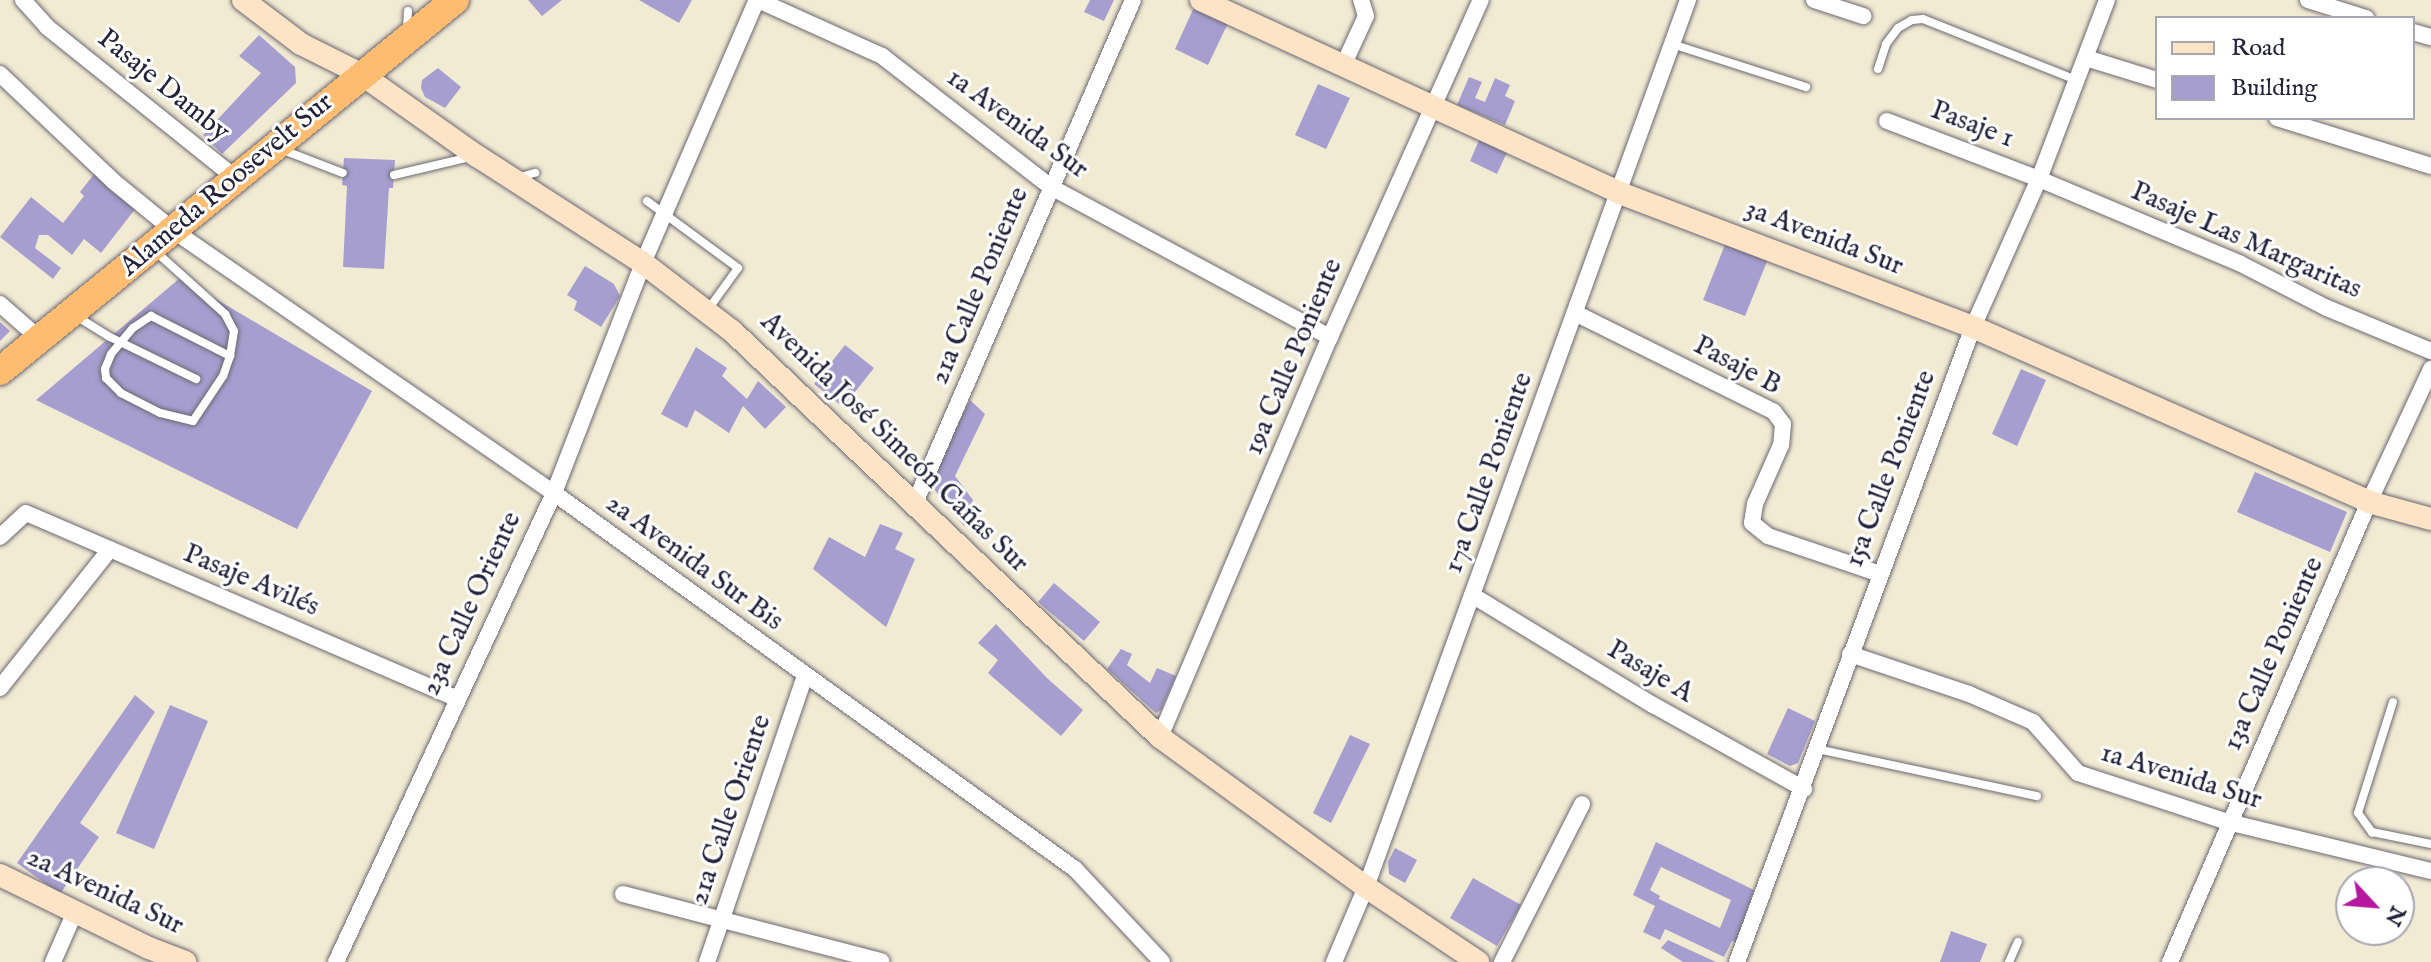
<!DOCTYPE html>
<meta charset="utf-8">
<style>
body{margin:0}
#map{position:relative;width:2431px;height:962px;overflow:hidden;background:#f2ebd4;font-family:"IM FELL English",serif}
div>[style]{position:absolute}
[style*='--x']{left:calc(var(--x)*1px);top:calc(var(--y)*1px);width:calc(var(--w)*1px);rotate:calc(var(--a)*1deg)}
.building>*{inset:0;background:#a69ecf}
.roads{filter:drop-shadow(0 0 2px #6b6871) drop-shadow(0 0 2px #6b6871)}
.lane>*{height:8px;margin:-4px;padding:0 4px;transform-origin:4px;border-radius:4px;background:#fff}
.street>*{height:16px;margin:-8px;padding:0 8px;transform-origin:8px;border-radius:8px;background:#fff}
.secondary>*{height:22px;margin:-11px;padding:0 11px;transform-origin:11px;border-radius:11px;background:#fee4c6}
.highway>*{height:28px;margin:-14px;padding:0 14px;transform-origin:14px;border-radius:14px;background:#fdbc70}
span{translate:-50% -50%;white-space:nowrap;text-align:center;line-height:1.15;-webkit-text-stroke:6px #fff;paint-order:stroke}
.street-label{font-size:28px;color:#22223b}
.legend{position:absolute;left:2155px;top:16px;width:260px;height:104px;box-sizing:border-box;background:#fff;border:2px solid #a7a7b1;margin:0;padding:10px 14px;list-style:none;font-size:24px;color:#22223b}
.legend li{display:flex;align-items:center;gap:16px;height:40px}
.legend b{width:40px;border:2px solid #a7a7b1}
.north{position:absolute;left:2335px;top:866px;width:80px;height:80px;box-sizing:border-box;background:#fff;border:2px solid #a7a7b1;border-radius:50%;rotate:116deg;font-size:22px;font-weight:700;line-height:32px;text-align:center;color:#22223b}
.north::after{content:'';display:block;margin:auto;width:28px;height:36px;background:#b5179e;clip-path:polygon(50% 0,100% 100%,50% 72%,0 100%)}
</style>
<div id="map">
<div class="building">
<div style="clip-path:polygon(528px 0,562px 0,542px 16px)"></div>
<div style="clip-path:polygon(639px 0,692px 0,679px 23px)"></div>
<div style="clip-path:polygon(1090px 0,1114px 0,1104px 21px,1084px 12px)"></div>
<div style="clip-path:polygon(1196px 3px,1230px 19px,1208px 65px,1175px 49px)"></div>
<div style="clip-path:polygon(259px 35px,295px 67px,296px 83px,222px 154px,203px 135px,261px 73px,239px 56px)"></div>
<div style="clip-path:polygon(438px 68px,461px 87px,445px 108px,425px 97px,421px 88px,422px 80px)"></div>
<div style="clip-path:polygon(1469px 77px,1482px 82px,1475px 98px,1485px 102px,1495px 78px,1510px 85px,1505px 96px,1515px 101px,1505px 125px,1457px 105px)"></div>
<div style="clip-path:polygon(1318px 84px,1350px 98px,1326px 149px,1295px 135px)"></div>
<div style="clip-path:polygon(1480px 138px,1508px 150px,1497px 174px,1470px 161px)"></div>
<div style="clip-path:polygon(344px 158px,395px 160px,393px 188px,389px 188px,384px 269px,343px 267px,347px 186px,342px 185px)"></div>
<div style="clip-path:polygon(94px 174px,136px 208px,101px 253px,84px 239px,72px 255px,48px 235px,39px 235px,35px 248px,61px 268px,53px 279px,0 237px,31px 197px,63px 223px,84px 196px,80px 192px)"></div>
<div style="clip-path:polygon(1726px 242px,1768px 259px,1745px 316px,1703px 300px)"></div>
<div style="clip-path:polygon(585px 266px,614px 284px,620px 296px,601px 327px,574px 310px,577px 301px,567px 295px)"></div>
<div style="clip-path:polygon(180px 278px,372px 391px,297px 529px,36px 400px)"></div>
<div style="clip-path:polygon(0 322px,10px 331px,0 341px)"></div>
<div style="clip-path:polygon(845px 345px,874px 368px,843px 407px,814px 384px)"></div>
<div style="clip-path:polygon(696px 347px,727px 368px,722px 376px,747px 399px,758px 381px,786px 407px,765px 429px,743px 406px,729px 433px,695px 410px,687px 428px,661px 414px)"></div>
<div style="clip-path:polygon(2021px 369px,2046px 380px,2017px 446px,1992px 434px)"></div>
<div style="clip-path:polygon(970px 400px,985px 414px,955px 476px,973px 500px,969px 509px,975px 517px,964px 526px,933px 488px,933px 474px)"></div>
<div style="clip-path:polygon(2255px 472px,2347px 512px,2330px 552px,2237px 512px)"></div>
<div style="clip-path:polygon(880px 524px,903px 533px,895px 549px,915px 559px,886px 627px,813px 569px,829px 537px,865px 557px)"></div>
<div style="clip-path:polygon(1054px 583px,1100px 622px,1084px 641px,1038px 602px)"></div>
<div style="clip-path:polygon(996px 624px,1047px 678px,1083px 710px,1061px 736px,988px 673px,998px 660px,978px 643px)"></div>
<div style="clip-path:polygon(1121px 649px,1132px 654px,1127px 665px,1150px 683px,1157px 668px,1176px 676px,1161px 710px,1156px 713px,1107px 669px)"></div>
<div style="clip-path:polygon(135px 695px,155px 712px,80px 823px,99px 837px,60px 894px,17px 863px)"></div>
<div style="clip-path:polygon(170px 705px,208px 721px,154px 849px,116px 833px)"></div>
<div style="clip-path:polygon(1788px 708px,1815px 721px,1798px 763px,1790px 766px,1767px 754px)"></div>
<div style="clip-path:polygon(1350px 735px,1370px 744px,1331px 823px,1313px 813px)"></div>
<div style="clip-path:polygon(evenodd,1656px 842px,1754px 890px,1736px 942px,1732px 941px,1724px 957px,1665px 929px,1660px 940px,1643px 932px,1655px 906px,1633px 895px,1656px 842px,1661px 867px,1731px 900px,1720px 928px,1659px 899px,1660px 896px,1650px 890px,1661px 867px)"></div>
<div style="clip-path:polygon(1395px 848px,1417px 860px,1405px 883px,1389px 874px,1388px 862px)"></div>
<div style="clip-path:polygon(1473px 878px,1521px 905px,1497px 946px,1450px 918px)"></div>
<div style="clip-path:polygon(1951px 931px,1987px 944px,1980px 962px,1940px 962px)"></div>
<div style="clip-path:polygon(1668px 940px,1716px 962px,1683px 962px,1661px 948px)"></div>
</div>
<div class="roads">
<div class="lane">
<div style="--x:407;--y:30;--w:19;--a:-87"></div>
<div style="--x:1672;--y:44;--w:141;--a:17.8"></div>
<div style="--x:1878;--y:69;--w:26;--a:-72"></div>
<div style="--x:1886;--y:44;--w:20;--a:-53"></div>
<div style="--x:1898;--y:28;--w:16;--a:-30"></div>
<div style="--x:1912;--y:20;--w:11;--a:-5"></div>
<div style="--x:1923;--y:19;--w:165;--a:21.7"></div>
<div style="--x:283;--y:150;--w:64;--a:21"></div>
<div style="--x:394;--y:175;--w:79;--a:-13.2"></div>
<div style="--x:517;--y:178;--w:19;--a:-16"></div>
<div style="--x:647;--y:201;--w:113;--a:36.4"></div>
<div style="--x:738;--y:268;--w:53;--a:125.8"></div>
<div style="--x:154;--y:250;--w:96;--a:42"></div>
<div style="--x:225;--y:314;--w:19;--a:62"></div>
<div style="--x:234;--y:331;--w:25;--a:99"></div>
<div style="--x:230;--y:356;--w:21;--a:109"></div>
<div style="--x:223;--y:376;--w:54;--a:123.7"></div>
<div style="--x:193;--y:421;--w:34;--a:-166"></div>
<div style="--x:160;--y:413;--w:44;--a:-152.9"></div>
<div style="--x:121;--y:393;--w:21;--a:-135"></div>
<div style="--x:106;--y:378;--w:9;--a:-96"></div>
<div style="--x:105;--y:369;--w:16;--a:-68"></div>
<div style="--x:111;--y:354;--w:34;--a:-50"></div>
<div style="--x:133;--y:328;--w:22;--a:-34"></div>
<div style="--x:151;--y:316;--w:89;--a:26.9"></div>
<div style="--x:76;--y:316;--w:40;--a:32"></div>
<div style="--x:110;--y:337;--w:96;--a:26"></div>
<div style="--x:2393;--y:702;--w:116;--a:107.5"></div>
<div style="--x:2358;--y:813;--w:24;--a:54"></div>
<div style="--x:2372;--y:832;--w:60;--a:11.5"></div>
<div style="--x:1817;--y:749;--w:225;--a:12.1"></div>
<div style="--x:2009;--y:962;--w:22;--a:-66"></div>
</div>
<div class="street">
<div style="--x:23;--y:0;--w:36;--a:48"></div>
<div style="--x:47;--y:27;--w:243;--a:38.7"></div>
<div style="--x:758;--y:0;--w:136;--a:24.3"></div>
<div style="--x:882;--y:56;--w:214;--a:37.8"></div>
<div style="--x:1051;--y:187;--w:317;--a:28.3"></div>
<div style="--x:1814;--y:0;--w:52;--a:18.1"></div>
<div style="--x:2308;--y:0;--w:61;--a:17.2"></div>
<div style="--x:2413;--y:32;--w:19;--a:16"></div>
<div style="--x:2086;--y:58;--w:74;--a:17.2"></div>
<div style="--x:1343;--y:66;--w:55;--a:-65.3"></div>
<div style="--x:1366;--y:16;--w:17;--a:-107"></div>
<div style="--x:0;--y:74;--w:156;--a:43.4"></div>
<div style="--x:113;--y:181;--w:79;--a:39.3"></div>
<div style="--x:174;--y:231;--w:462;--a:34.6"></div>
<div style="--x:554;--y:493;--w:643;--a:35.82"></div>
<div style="--x:1075;--y:869;--w:127;--a:46.9"></div>
<div style="--x:2277;--y:118;--w:161;--a:17.3"></div>
<div style="--x:1887;--y:121;--w:163;--a:20.9"></div>
<div style="--x:2039;--y:179;--w:217;--a:22.8"></div>
<div style="--x:2239;--y:263;--w:99;--a:27.1"></div>
<div style="--x:2327;--y:308;--w:113;--a:22.5"></div>
<div style="--x:0;--y:304;--w:53;--a:41.2"></div>
<div style="--x:1575;--y:313;--w:222;--a:26.4"></div>
<div style="--x:1774;--y:412;--w:15;--a:53"></div>
<div style="--x:1783;--y:424;--w:21;--a:95"></div>
<div style="--x:1781;--y:445;--w:64;--a:113.8"></div>
<div style="--x:1755;--y:504;--w:19;--a:99"></div>
<div style="--x:1752;--y:523;--w:21;--a:39"></div>
<div style="--x:1768;--y:536;--w:118;--a:18.7"></div>
<div style="--x:914;--y:505;--w:550;--a:-66.56"></div>
<div style="--x:0;--y:537;--w:35;--a:-43"></div>
<div style="--x:26;--y:513;--w:468;--a:23.3"></div>
<div style="--x:1472;--y:595;--w:212;--a:31.3"></div>
<div style="--x:1653;--y:705;--w:173;--a:29.1"></div>
<div style="--x:1850;--y:654;--w:126;--a:18.6"></div>
<div style="--x:1969;--y:694;--w:70;--a:23.6"></div>
<div style="--x:2033;--y:722;--w:68;--a:48.6"></div>
<div style="--x:2078;--y:773;--w:158;--a:18.1"></div>
<div style="--x:2228;--y:822;--w:209;--a:13.6"></div>
<div style="--x:0;--y:688;--w:177;--a:-51.6"></div>
<div style="--x:1160;--y:737;--w:435;--a:-67"></div>
<div style="--x:1330;--y:337;--w:369;--a:-65.9"></div>
<div style="--x:623;--y:894;--w:267;--a:14.6"></div>
<div style="--x:53;--y:962;--w:55;--a:-66.3"></div>
<div style="--x:336;--y:962;--w:517;--a:-65.07"></div>
<div style="--x:554;--y:493;--w:247;--a:-68.8"></div>
<div style="--x:643;--y:263;--w:287;--a:-66.6"></div>
<div style="--x:707;--y:962;--w:303;--a:-71.1"></div>
<div style="--x:1334;--y:962;--w:82;--a:-66.9"></div>
<div style="--x:1366;--y:887;--w:944;--a:-70.05"></div>
<div style="--x:1502;--y:962;--w:177;--a:-63.1"></div>
<div style="--x:1737;--y:962;--w:677;--a:-69.61"></div>
<div style="--x:1973;--y:327;--w:162;--a:-66"></div>
<div style="--x:2039;--y:179;--w:191;--a:-69.2"></div>
<div style="--x:2170;--y:962;--w:501;--a:-66.61"></div>
<div style="--x:2369;--y:502;--w:147;--a:-65"></div>
</div>
<div class="secondary">
<div style="--x:243;--y:0;--w:73;--a:37.2"></div>
<div style="--x:301;--y:44;--w:67;--a:26.6"></div>
<div style="--x:361;--y:74;--w:142;--a:35.3"></div>
<div style="--x:477;--y:156;--w:197;--a:32.8"></div>
<div style="--x:643;--y:263;--w:112;--a:37.4"></div>
<div style="--x:732;--y:331;--w:590;--a:43.49"></div>
<div style="--x:1160;--y:737;--w:255;--a:36.1"></div>
<div style="--x:1366;--y:887;--w:135;--a:33.8"></div>
<div style="--x:1201;--y:0;--w:461;--a:24.7"></div>
<div style="--x:1620;--y:193;--w:378;--a:20.8"></div>
<div style="--x:1973;--y:327;--w:433;--a:23.8"></div>
<div style="--x:2369;--y:502;--w:64;--a:15.3"></div>
<div style="--x:0;--y:875;--w:166;--a:26.1"></div>
<div style="--x:149;--y:948;--w:39;--a:21"></div>
</div>
<div class="highway">
<div style="--x:0;--y:371;--w:587;--a:-39.19"></div>
</div>
</div>
<div class="street-label">
<span style="left:163px;top:86px;rotate:39deg">Pasaje Damby</span>
<span style="left:1017px;top:124px;rotate:36deg">1a Avenida Sur</span>
<span style="left:1972px;top:125px;rotate:21deg">Pasaje 1</span>
<span style="left:227px;top:185px;rotate:-40deg">Alameda Roosevelt Sur</span>
<span style="left:1824px;top:238px;rotate:21deg">3a Avenida Sur</span>
<span style="left:2246px;top:241px;rotate:24deg">Pasaje Las Margaritas</span>
<span style="left:980px;top:286px;rotate:-67deg">21a Calle Poniente</span>
<span style="left:1294px;top:357px;rotate:-67deg">19a Calle Poniente</span>
<span style="left:1737px;top:366px;rotate:28deg">Pasaje B</span>
<span style="left:894px;top:443px;rotate:44deg">Avenida José Simeón Cañas Sur</span>
<span style="left:1891px;top:469px;rotate:-69deg">15a Calle Poniente</span>
<span style="left:1489px;top:473px;rotate:-70deg">17a Calle Poniente</span>
<span style="left:694px;top:563px;rotate:36deg">2a Avenida Sur Bis</span>
<span style="left:251px;top:581px;rotate:23deg">Pasaje Avilés</span>
<span style="left:472px;top:604px;rotate:-65deg">23a Calle Oriente</span>
<span style="left:2274px;top:654px;rotate:-66deg">13a Calle Poniente</span>
<span style="left:1650px;top:672px;rotate:31deg">Pasaje A</span>
<span style="left:2181px;top:777px;rotate:17deg">1a Avenida Sur</span>
<span style="left:731px;top:810px;rotate:-71deg">21a Calle Oriente</span>
<span style="left:105px;top:892px;rotate:25deg">2a Avenida Sur</span>
</div>
<ul class="legend">
<li><b style="height:10px;background:#fee4c6"></b>Road</li>
<li><b style="height:22px;background:#a69ecf"></b>Building</li>
</ul>
<div class="north">N</div>
</div>
